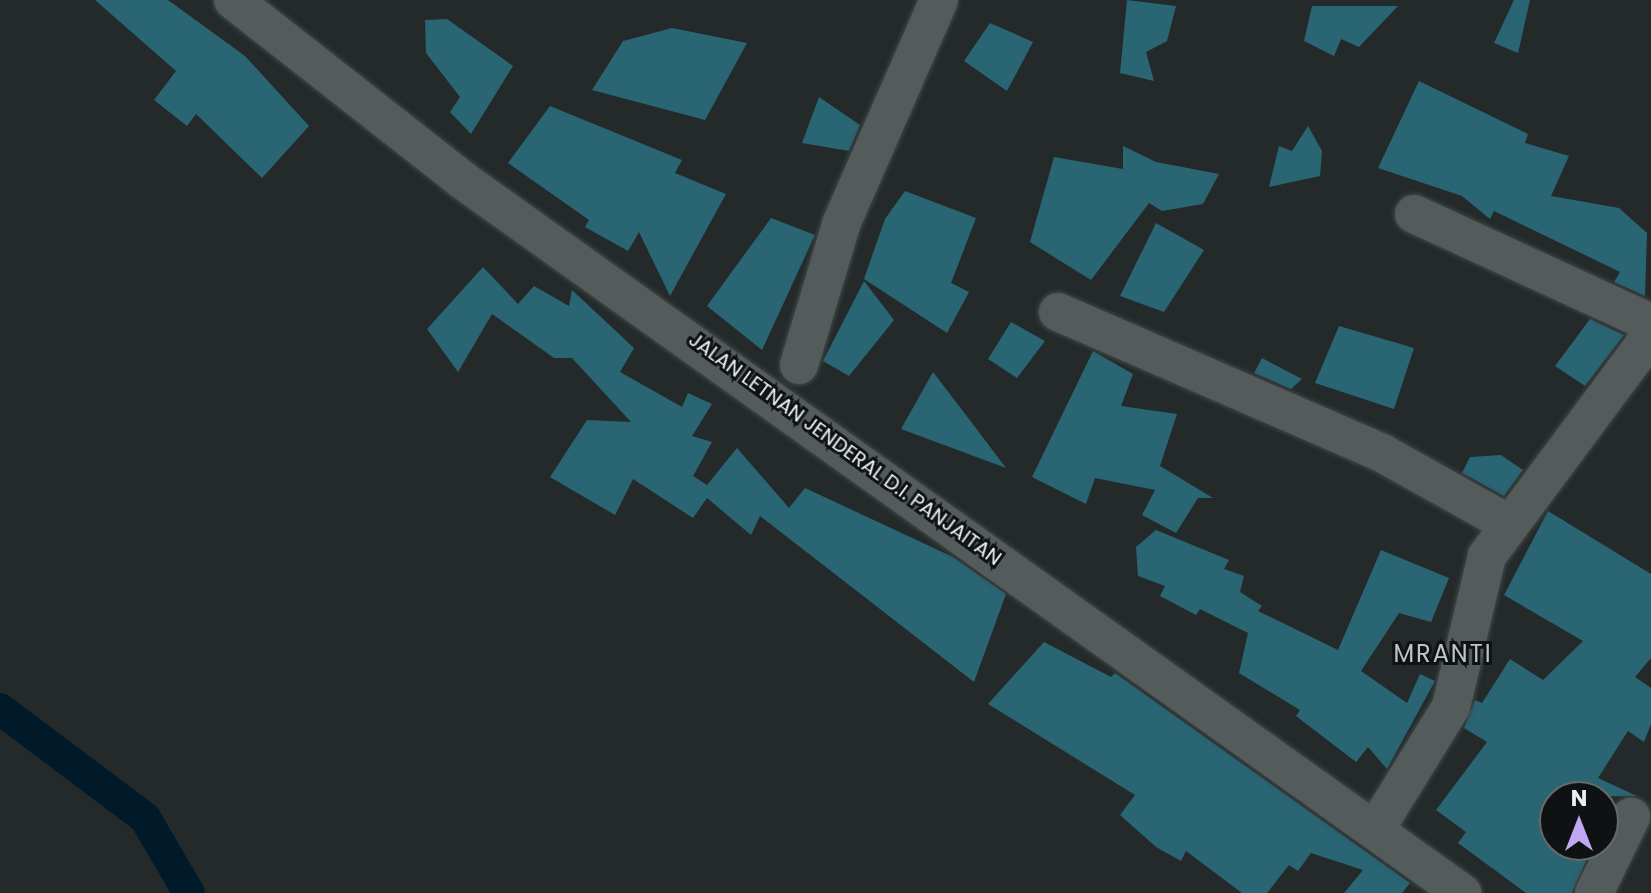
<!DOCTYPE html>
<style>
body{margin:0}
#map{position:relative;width:1651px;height:893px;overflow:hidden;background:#242a2a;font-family:Poppins,sans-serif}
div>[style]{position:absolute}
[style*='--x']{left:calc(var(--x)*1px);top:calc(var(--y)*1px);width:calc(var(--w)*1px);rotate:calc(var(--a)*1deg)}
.canal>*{height:32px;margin:-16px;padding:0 16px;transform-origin:16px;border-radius:16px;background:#011a29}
.building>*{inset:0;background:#296573}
.roads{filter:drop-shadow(0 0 2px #424747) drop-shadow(0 0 2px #424747)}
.minor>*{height:38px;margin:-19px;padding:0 19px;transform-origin:19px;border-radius:19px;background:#545b5b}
span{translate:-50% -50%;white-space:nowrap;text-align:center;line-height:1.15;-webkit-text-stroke:6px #0f1212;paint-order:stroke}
.street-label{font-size:20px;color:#ebefef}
.quarter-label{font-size:24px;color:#bec5c5;letter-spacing:2px}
.north{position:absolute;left:1539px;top:781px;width:80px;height:80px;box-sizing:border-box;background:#0f1212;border:2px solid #676a6a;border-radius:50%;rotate:0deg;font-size:22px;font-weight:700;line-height:32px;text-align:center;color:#ebefef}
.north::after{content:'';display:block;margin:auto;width:28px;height:36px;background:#c2a8f2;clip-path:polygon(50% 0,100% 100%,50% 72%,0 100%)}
</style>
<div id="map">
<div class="canal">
<div style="--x:0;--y:709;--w:181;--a:36.9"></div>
<div style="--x:145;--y:818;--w:87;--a:59.6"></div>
</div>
<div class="building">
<div style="clip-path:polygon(95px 0,168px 0,245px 56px,309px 126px,262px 178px,196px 114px,187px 126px,154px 100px,176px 71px)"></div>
<div style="clip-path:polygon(1127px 0,1176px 6px,1167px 41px,1146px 52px,1154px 81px,1120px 73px)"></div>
<div style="clip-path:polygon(1514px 0,1530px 0,1518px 53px,1494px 43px)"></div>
<div style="clip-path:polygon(1312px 6px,1398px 6px,1359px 47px,1341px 39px,1334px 56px,1304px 41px)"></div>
<div style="clip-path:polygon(447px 19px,513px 66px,471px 134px,450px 112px,460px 97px,426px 53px,425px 20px)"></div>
<div style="clip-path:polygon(990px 23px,1033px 42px,1007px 91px,964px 61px)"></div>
<div style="clip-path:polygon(672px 28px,747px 43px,705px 120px,592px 90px,623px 41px)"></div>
<div style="clip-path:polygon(1419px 81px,1528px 134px,1525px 143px,1569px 156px,1551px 196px,1619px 208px,1647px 233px,1645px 296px,1614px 282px,1620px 272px,1494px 211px,1490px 219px,1462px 196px,1378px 168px)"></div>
<div style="clip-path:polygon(819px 97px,860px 125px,849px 151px,802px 143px)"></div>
<div style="clip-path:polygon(550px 106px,682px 160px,675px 173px,726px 194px,670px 296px,639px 232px,628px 251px,585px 227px,589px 220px,508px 163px)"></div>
<div style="clip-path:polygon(1308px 126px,1322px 151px,1320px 176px,1269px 187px,1279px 146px,1292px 151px)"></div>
<div style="clip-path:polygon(1123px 146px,1156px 162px,1219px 174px,1203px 204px,1162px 211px,1149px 203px,1091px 280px,1030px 242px,1054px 157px,1123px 169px)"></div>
<div style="clip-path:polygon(905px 191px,976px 218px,951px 283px,969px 292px,947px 333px,864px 279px,885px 219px)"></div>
<div style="clip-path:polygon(771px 218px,815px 235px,762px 350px,707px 306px)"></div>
<div style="clip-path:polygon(1156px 223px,1204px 250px,1164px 312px,1120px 296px)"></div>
<div style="clip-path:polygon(483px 267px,518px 304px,534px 286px,569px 306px,572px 290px,634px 348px,620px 372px,682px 407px,688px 393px,712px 404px,692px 436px,712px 442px,693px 476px,707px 485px,737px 448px,789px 508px,805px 488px,953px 557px,1006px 594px,974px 682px,760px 516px,751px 535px,707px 498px,693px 518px,633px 479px,615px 515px,550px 477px,587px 420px,631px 422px,572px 358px,554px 358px,492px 314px,458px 372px,427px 329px)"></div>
<div style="clip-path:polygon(864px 281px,894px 320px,849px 376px,823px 361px)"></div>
<div style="clip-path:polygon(1590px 319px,1624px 335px,1585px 386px,1555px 366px)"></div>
<div style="clip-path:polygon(1011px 322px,1045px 341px,1017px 378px,988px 359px)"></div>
<div style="clip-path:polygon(1339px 326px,1414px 348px,1394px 409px,1315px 383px)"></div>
<div style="clip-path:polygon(1093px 351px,1133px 374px,1121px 406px,1177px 414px,1160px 466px,1213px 498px,1198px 498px,1176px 533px,1142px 515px,1155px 490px,1095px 478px,1086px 504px,1032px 477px)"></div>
<div style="clip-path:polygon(1262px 358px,1302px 379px,1291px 389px,1254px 373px)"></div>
<div style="clip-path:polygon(933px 372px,969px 419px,1006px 468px,901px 429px)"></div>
<div style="clip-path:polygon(1501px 455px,1523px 470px,1504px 496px,1462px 473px,1470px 457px)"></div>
<div style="clip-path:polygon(1548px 511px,1651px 574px,1651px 658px,1635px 677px,1651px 688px,1651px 724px,1644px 742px,1628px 731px,1598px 778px,1637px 796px,1555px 797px,1555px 845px,1593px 845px,1572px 893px,1526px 893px,1458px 843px,1466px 832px,1436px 810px,1487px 742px,1464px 728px,1475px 700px,1482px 703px,1510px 659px,1543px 680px,1583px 641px,1504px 595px)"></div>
<div style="clip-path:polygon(1156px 530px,1229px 560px,1224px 569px,1244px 576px,1240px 592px,1262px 606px,1258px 611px,1338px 650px,1381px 550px,1449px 578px,1431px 622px,1399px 613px,1361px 671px,1407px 703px,1420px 674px,1435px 681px,1387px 769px,1368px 747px,1356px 762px,1296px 716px,1300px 710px,1239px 673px,1248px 633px,1200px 609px,1196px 615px,1160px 596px,1165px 586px,1138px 576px,1136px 547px)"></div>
<div style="clip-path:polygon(1044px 642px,1111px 677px,1115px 673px,1410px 883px,1402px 893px,1344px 893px,1363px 870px,1311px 853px,1298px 871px,1289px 865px,1267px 893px,1242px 893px,1186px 851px,1181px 861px,1156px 847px,1120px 815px,1135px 795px,988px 704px)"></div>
</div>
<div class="roads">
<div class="minor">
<div style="--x:233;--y:0;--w:290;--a:38.1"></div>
<div style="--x:461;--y:179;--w:1230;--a:35.5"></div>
<div style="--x:1414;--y:214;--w:261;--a:24.7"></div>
<div style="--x:1058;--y:312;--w:353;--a:23.5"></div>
<div style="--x:1382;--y:453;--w:145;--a:29.2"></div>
<div style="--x:799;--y:365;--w:149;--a:-73.3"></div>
<div style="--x:842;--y:222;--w:242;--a:-66.4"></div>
<div style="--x:1375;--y:830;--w:145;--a:-58.3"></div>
<div style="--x:1451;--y:707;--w:155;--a:-76.6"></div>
<div style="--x:1487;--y:556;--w:275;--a:-53.4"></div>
<div style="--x:1594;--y:893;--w:85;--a:-64"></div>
</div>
</div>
<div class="street-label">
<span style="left:845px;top:449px;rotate:36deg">JALAN LETNAN JENDERAL D.I. PANJAITAN</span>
</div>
<div class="quarter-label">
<span style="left:1443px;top:654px">MRANTI</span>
</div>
<div class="north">N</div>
</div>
